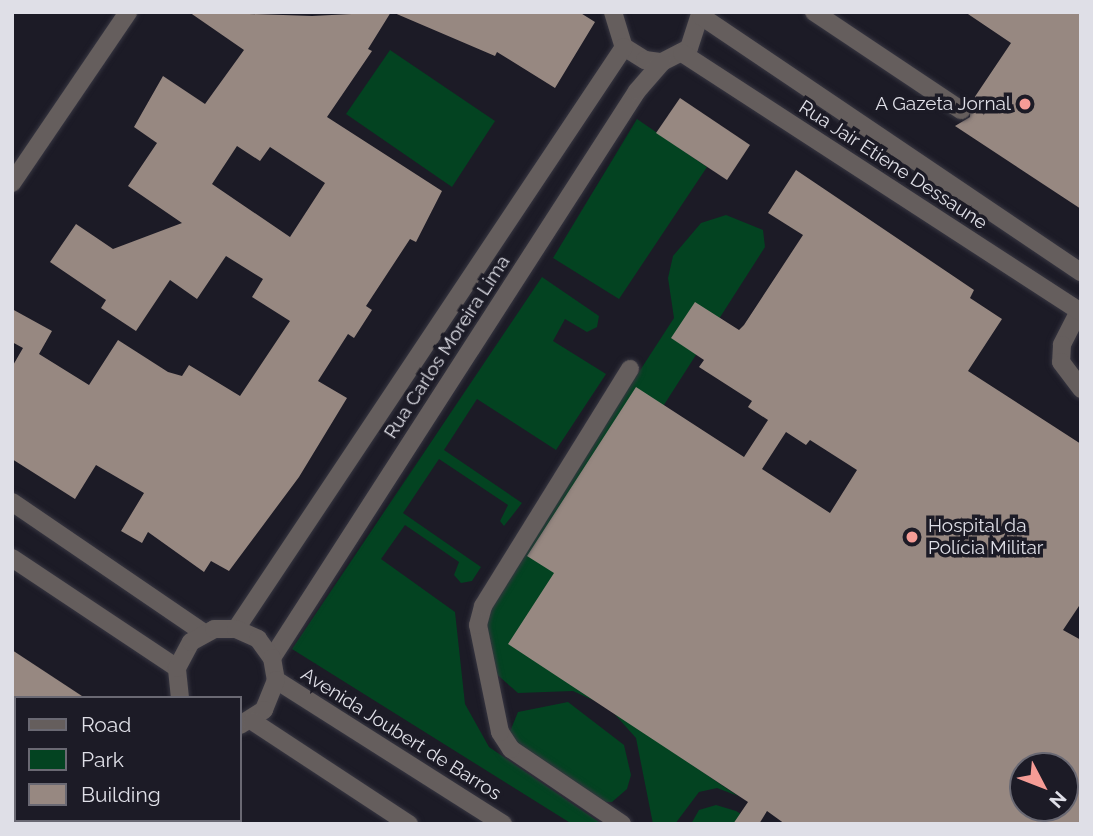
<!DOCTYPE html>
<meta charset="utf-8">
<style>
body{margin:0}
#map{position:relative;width:1093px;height:836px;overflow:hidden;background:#1c1b26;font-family:Raleway,sans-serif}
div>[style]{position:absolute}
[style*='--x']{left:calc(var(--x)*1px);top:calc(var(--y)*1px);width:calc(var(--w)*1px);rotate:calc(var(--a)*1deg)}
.green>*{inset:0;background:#034321}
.building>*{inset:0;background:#978881}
.roads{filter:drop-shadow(0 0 2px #373641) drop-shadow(0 0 2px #373641)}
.lane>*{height:18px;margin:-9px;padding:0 9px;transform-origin:9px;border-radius:9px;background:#655e5d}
.street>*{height:18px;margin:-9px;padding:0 9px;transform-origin:9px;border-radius:9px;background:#655e5d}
.dots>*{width:19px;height:19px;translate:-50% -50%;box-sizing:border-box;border:4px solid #1c1b26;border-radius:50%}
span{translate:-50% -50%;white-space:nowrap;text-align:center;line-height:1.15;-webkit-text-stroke:7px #1c1b26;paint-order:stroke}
.poi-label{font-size:19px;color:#dfdfe7}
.right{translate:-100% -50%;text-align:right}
.left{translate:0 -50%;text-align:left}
.street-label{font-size:19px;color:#dfdfe7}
.frame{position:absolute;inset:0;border:14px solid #dfdfe7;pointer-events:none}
.legend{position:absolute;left:14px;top:696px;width:228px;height:126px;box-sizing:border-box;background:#1c1b26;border:2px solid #6a6973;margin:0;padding:9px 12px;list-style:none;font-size:21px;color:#dfdfe7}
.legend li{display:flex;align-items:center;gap:14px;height:35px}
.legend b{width:35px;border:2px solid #6a6973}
.north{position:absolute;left:1009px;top:752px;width:70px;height:70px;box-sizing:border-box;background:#1c1b26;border:2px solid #6a6973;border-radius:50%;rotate:132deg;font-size:19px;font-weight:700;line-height:28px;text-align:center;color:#dfdfe7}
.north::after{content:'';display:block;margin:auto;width:24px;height:32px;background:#f59c96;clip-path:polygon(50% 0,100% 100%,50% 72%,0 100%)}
</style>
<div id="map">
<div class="green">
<div style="clip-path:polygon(390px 50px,495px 121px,452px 187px,346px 114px)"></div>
<div style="clip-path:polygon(637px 119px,707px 167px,619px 299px,553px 258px)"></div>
<div style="clip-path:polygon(726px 215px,763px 230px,765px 247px,511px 644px,595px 701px,573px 691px,518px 693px,492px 670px,486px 634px,489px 603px,674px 318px,668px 278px,673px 256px,701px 223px)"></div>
<div style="clip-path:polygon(542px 277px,599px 316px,597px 327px,587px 332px,565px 319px,553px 341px,606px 374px,556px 450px,477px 399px,444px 450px,522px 503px,504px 526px,500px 521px,508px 505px,439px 459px,403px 513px,481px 567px,472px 581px,461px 583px,454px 575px,459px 562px,405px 525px,381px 559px,455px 612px,465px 704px,489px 747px,602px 824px,572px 824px,292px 649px)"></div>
<div style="clip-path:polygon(568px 702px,624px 745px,631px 775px,627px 789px,612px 802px,603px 802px,518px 750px,509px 734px,518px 712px)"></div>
<div style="clip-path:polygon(611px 710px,738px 796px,717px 788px,699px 792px,675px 824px,653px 824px,636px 738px)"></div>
<div style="clip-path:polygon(716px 805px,736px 811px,757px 824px,691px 824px,699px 810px)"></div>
</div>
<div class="building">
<div style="clip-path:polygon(evenodd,189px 12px,312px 16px,391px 12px,368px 49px,372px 51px,327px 117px,442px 191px,416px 242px,410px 239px,366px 306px,372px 310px,354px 338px,348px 334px,318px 381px,347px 398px,299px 477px,229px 571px,211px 561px,204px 572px,148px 532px,142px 543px,121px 531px,144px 493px,96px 465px,75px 499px,12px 459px,12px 367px,23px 348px,12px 342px,12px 309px,52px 331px,39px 354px,89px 385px,118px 340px,168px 372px,182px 376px,189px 365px,240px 396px,290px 321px,252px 297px,263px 279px,226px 256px,197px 299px,170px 280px,136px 331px,101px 308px,106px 300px,50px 262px,76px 224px,113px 249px,182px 223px,128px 186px,157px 143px,134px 127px,163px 76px,205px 104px,244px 50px,189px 12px,237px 146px,260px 161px,270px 147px,325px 183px,290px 237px,212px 184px,237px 146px)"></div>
<div style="clip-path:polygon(392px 12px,579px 12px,595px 22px,555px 88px,497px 52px,495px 56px)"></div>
<div style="clip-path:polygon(965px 12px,1081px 12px,1081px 209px,955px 126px,970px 117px,970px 104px,1011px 43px)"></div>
<div style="clip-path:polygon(680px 98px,750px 145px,727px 180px,656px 133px)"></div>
<div style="clip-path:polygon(evenodd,796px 170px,974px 290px,970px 298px,1002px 319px,968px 371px,1081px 444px,1081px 603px,1063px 630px,1081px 640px,1081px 824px,785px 824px,767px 811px,759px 824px,733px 824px,748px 802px,508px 644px,554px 573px,527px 556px,636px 387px,744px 457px,768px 420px,748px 407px,752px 401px,699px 367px,704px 360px,671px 338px,695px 302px,739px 330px,744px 325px,803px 235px,768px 213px,796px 170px,786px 432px,806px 445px,810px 440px,857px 470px,830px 513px,762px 469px,786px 432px,796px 170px,1023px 766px,1065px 766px,1065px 808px,1023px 808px,1023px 766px)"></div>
<div style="clip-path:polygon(12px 650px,85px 698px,12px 698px)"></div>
</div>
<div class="roads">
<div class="lane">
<div style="--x:814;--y:12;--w:177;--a:33.7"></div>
<div style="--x:1079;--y:311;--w:38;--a:117"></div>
<div style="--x:1062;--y:345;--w:17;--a:93"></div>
<div style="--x:1061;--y:362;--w:34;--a:53"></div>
<div style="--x:622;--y:824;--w:134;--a:-146"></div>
<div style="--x:511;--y:749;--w:20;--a:-123"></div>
<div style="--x:500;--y:732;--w:109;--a:-101.6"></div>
<div style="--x:478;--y:625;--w:20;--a:-75"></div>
<div style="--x:483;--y:606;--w:279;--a:-58.2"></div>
</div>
<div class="street">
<div style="--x:613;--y:12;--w:37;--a:73"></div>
<div style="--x:624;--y:47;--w:25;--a:32"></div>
<div style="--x:645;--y:60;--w:17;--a:7"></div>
<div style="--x:662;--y:62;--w:30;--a:-27"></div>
<div style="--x:689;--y:48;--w:38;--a:-72"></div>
<div style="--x:701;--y:16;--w:458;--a:34"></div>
<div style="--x:682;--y:53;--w:476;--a:33"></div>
<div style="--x:12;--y:183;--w:207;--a:-55.8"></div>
<div style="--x:12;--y:502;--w:232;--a:34.3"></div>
<div style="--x:12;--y:558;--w:198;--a:33.7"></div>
<div style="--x:236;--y:629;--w:699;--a:-56.31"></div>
<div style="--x:272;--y:658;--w:674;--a:-57.23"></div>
<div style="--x:637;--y:91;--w:38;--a:-49"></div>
<div style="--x:276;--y:680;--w:269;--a:32.4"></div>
<div style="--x:180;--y:698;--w:30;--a:-96"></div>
<div style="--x:177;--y:668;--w:30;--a:-62"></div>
<div style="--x:191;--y:642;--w:26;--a:-29"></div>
<div style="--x:214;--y:629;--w:22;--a:0"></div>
<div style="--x:236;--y:629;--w:24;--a:24"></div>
<div style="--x:258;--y:639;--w:24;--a:54"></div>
<div style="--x:272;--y:658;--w:22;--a:80"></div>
<div style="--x:276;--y:680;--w:32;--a:112"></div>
<div style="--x:264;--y:710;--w:28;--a:148"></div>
<div style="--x:252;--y:721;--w:188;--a:33.3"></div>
<div style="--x:90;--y:824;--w:4;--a:-63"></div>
<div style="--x:150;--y:824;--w:5;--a:-53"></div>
</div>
</div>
<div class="dots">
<div style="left:1025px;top:104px;background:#f59c96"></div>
<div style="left:912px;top:537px;background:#f59c96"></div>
</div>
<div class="poi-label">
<span class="right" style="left:1011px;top:104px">A Gazeta Jornal</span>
<span class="left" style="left:928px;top:537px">Hospital da<br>Polícia Militar</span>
</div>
<div class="street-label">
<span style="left:893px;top:165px;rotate:33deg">Rua Jair Etiene Dessaune</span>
<span style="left:447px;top:347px;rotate:-57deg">Rua Carlos Moreira Lima</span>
<span style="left:401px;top:734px;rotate:32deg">Avenida Joubert de Barros</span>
</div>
<div class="frame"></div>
<ul class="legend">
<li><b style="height:9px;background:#655e5d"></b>Road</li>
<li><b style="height:19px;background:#034321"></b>Park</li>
<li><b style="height:19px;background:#978881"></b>Building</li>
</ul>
<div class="north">N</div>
</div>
